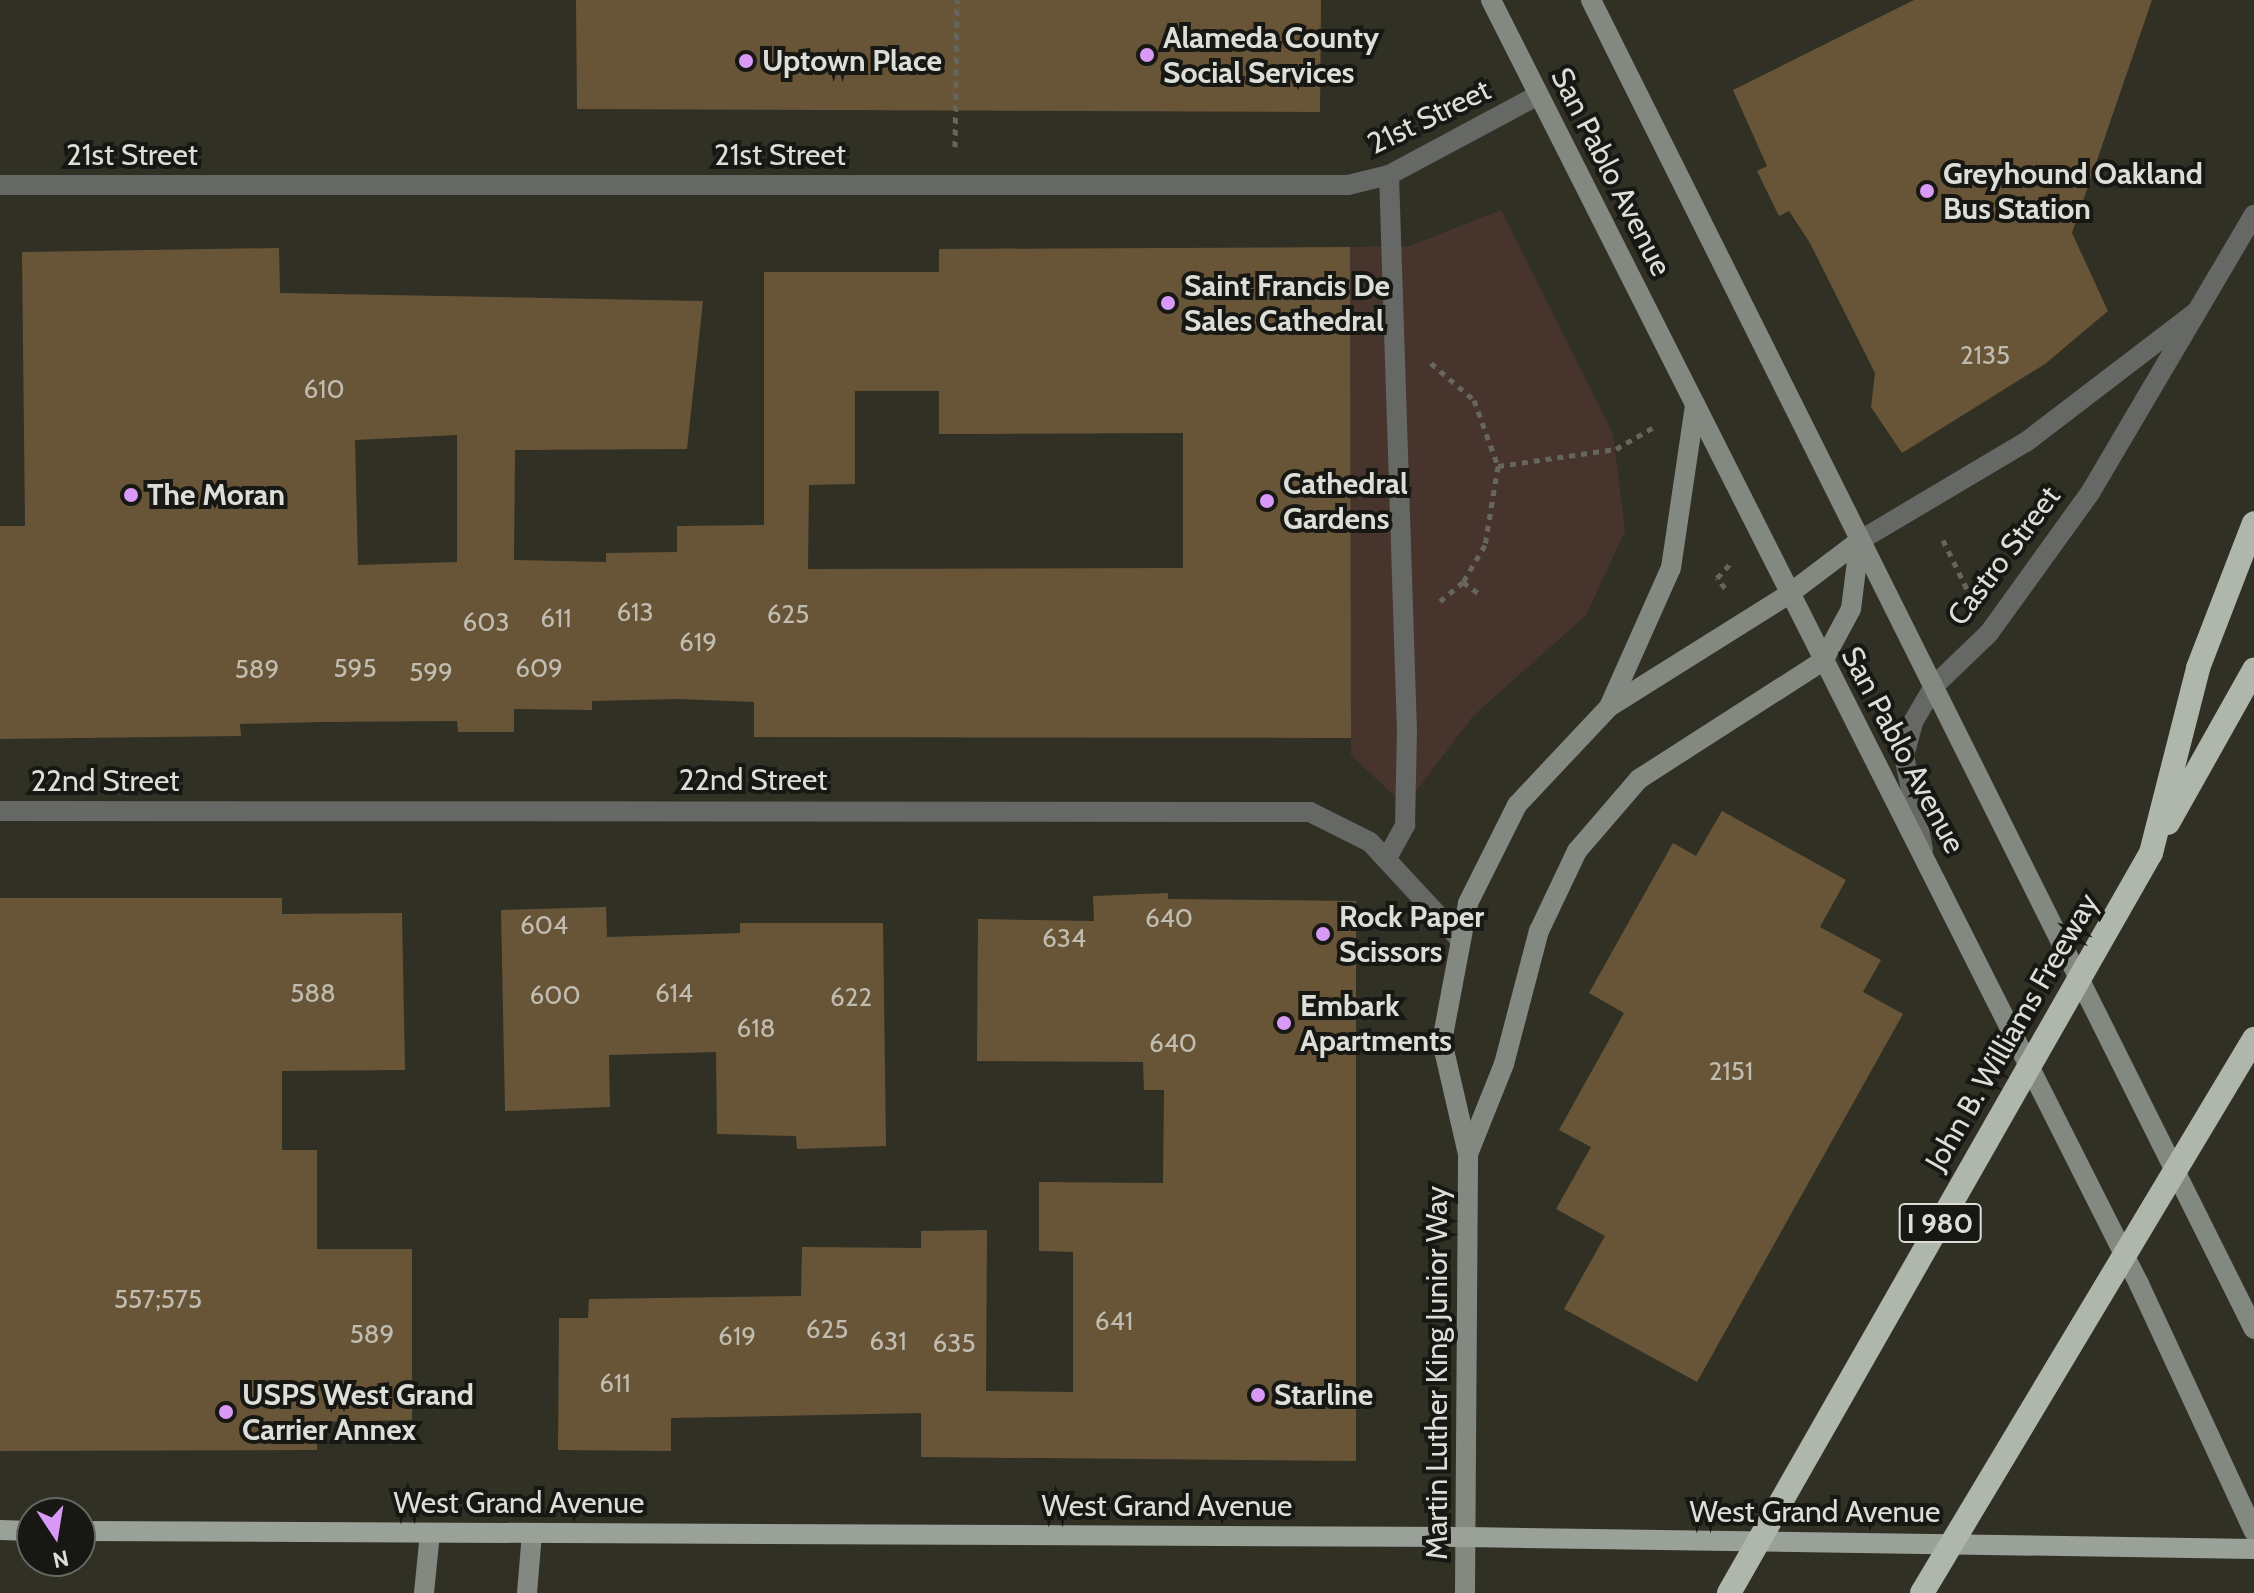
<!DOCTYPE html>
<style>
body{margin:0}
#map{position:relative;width:2254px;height:1593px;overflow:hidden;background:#303025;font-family:Cabin,sans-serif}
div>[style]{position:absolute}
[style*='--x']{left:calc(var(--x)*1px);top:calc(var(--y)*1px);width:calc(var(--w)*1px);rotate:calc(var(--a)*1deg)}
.green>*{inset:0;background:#47352d}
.building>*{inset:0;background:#685538}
.path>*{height:5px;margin-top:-2.5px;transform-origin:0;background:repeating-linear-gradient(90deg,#66665c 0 6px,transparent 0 12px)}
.pedestrian>*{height:20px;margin:-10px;padding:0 10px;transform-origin:10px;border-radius:10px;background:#656864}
.minor>*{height:20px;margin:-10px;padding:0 10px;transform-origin:10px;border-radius:10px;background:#656864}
.tertiary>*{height:20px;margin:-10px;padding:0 10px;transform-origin:10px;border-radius:10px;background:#656864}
.secondary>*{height:20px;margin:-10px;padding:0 10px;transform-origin:10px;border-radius:10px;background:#838881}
.primary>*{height:20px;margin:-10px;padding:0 10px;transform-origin:10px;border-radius:10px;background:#9aa198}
.motorway>*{height:24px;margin:-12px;padding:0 12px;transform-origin:12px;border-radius:12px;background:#afb7ac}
.motorway-bridge>*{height:24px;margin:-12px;padding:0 12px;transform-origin:12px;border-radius:12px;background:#afb7ac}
.dots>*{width:22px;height:22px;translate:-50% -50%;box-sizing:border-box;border:4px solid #171713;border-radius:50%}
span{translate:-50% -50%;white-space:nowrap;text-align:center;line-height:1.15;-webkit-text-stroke:8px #171713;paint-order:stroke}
.number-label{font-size:26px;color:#c0bcb0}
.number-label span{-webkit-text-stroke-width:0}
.shield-label span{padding:2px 6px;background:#171713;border:2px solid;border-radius:6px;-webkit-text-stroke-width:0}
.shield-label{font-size:28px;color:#deded8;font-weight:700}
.poi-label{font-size:30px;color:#deded8;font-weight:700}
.left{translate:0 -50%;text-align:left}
.street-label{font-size:30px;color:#deded8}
.north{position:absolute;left:16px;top:1497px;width:80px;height:80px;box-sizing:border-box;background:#171713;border:2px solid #676762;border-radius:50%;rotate:168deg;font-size:22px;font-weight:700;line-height:32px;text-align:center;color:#deded8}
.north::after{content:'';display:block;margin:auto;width:28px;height:36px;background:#d99af7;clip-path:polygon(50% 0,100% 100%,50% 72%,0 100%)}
</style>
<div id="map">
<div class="green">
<div style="clip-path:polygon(1501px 210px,1613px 434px,1625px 531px,1586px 615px,1473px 716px,1405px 806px,1351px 755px,1350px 247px,1410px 246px)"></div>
</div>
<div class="building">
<div style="clip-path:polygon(576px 0,1321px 0,1320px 112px,577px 109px)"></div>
<div style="clip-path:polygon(1914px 0,2152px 0,2072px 233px,2108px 311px,2045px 364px,1902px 453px,1871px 407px,1875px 373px,1810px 243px,1789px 211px,1779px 216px,1757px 171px,1767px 166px,1733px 90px)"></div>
<div style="clip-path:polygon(evenodd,1350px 247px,1351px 738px,754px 737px,754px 702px,678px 699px,592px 701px,592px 710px,514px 709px,514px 732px,458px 732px,457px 721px,321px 722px,240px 724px,241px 736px,0 739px,0 526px,25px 526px,22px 252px,279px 248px,280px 293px,703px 301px,687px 449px,515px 450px,514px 560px,606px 562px,606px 553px,677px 552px,677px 526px,764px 525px,764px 272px,939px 272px,939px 249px,1350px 247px,855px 391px,939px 391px,939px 434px,1183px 433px,1183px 568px,808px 569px,809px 485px,855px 484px,855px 391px,1350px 247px,457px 435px,457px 562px,358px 565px,355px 440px,457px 435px)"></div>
<div style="clip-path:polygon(1722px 811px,1846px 880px,1820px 927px,1881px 960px,1863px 992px,1903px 1014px,1697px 1382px,1564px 1309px,1605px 1236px,1556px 1209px,1591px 1147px,1559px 1130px,1624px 1013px,1589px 993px,1673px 843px,1696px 856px)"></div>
<div style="clip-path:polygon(1168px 893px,1168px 899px,1356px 901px,1356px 1461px,921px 1457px,921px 1413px,671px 1418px,671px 1451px,558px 1450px,559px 1318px,588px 1318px,589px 1299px,801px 1296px,802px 1247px,921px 1248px,921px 1231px,987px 1230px,986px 1391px,1073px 1392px,1073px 1252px,1039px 1251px,1039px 1182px,1163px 1183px,1164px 1090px,1144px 1090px,1143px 1062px,977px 1061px,978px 919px,1094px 921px,1093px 896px)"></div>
<div style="clip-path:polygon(0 898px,282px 898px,282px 914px,402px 913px,405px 1070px,282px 1071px,282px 1150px,317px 1150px,317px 1249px,412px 1249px,412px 1420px,317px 1422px,317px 1450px,0 1451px)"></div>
<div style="clip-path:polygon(606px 907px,607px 937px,740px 933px,740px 923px,883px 923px,886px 1146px,797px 1149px,796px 1136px,717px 1134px,716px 1052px,609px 1055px,610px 1107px,505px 1111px,501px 910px)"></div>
</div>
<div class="path">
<div style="--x:955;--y:147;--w:147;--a:-89.2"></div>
<div style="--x:1431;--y:363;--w:57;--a:40.7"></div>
<div style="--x:1474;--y:400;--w:70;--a:70"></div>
<div style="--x:1498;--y:466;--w:80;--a:99.3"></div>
<div style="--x:1485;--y:545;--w:43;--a:120.7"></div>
<div style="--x:1463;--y:582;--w:30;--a:140"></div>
<div style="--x:1498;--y:466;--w:119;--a:-8.2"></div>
<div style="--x:1616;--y:449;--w:44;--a:-30.1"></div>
<div style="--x:1943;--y:540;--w:61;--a:63.9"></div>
<div style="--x:1463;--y:582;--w:19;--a:36"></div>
<div style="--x:1725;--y:588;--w:13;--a:-129"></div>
<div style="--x:1717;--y:578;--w:22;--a:-47"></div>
</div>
<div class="pedestrian">
<div style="--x:1387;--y:858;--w:38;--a:-61"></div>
<div style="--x:1405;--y:825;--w:93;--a:-88.8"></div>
<div style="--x:1407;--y:732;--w:557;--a:-91.85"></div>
</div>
<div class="minor">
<div style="--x:0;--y:185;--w:1348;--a:0"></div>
<div style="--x:1348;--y:185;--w:42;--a:-13.7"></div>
<div style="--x:1389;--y:175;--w:169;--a:-28.2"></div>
<div style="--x:0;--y:811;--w:1310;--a:0.04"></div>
<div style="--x:1310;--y:812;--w:67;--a:26.6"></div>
<div style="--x:1370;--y:842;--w:128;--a:47.2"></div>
</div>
<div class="tertiary">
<div style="--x:1859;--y:541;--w:194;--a:-30.7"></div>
<div style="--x:2026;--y:442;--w:213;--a:-37.4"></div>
<div style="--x:1923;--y:849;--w:95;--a:-101.5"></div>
<div style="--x:1904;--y:756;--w:35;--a:-75"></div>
<div style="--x:1913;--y:722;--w:42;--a:-59.7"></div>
<div style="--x:1934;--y:686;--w:76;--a:-43.9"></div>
<div style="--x:1989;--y:633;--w:173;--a:-54.2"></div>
<div style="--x:2090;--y:493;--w:323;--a:-59.5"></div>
</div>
<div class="secondary">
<div style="--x:1491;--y:0;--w:1438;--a:63.22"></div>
<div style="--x:2139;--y:1284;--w:273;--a:65.1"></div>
<div style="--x:1591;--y:0;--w:1485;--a:63.49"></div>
<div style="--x:1609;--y:707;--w:152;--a:-66"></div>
<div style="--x:1671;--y:568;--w:165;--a:-81.6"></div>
<div style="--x:1468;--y:1154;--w:97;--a:-68.2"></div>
<div style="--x:1504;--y:1064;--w:138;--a:-75.3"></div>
<div style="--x:1539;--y:931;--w:89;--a:-64.6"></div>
<div style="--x:1577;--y:851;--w:95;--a:-49.3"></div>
<div style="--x:1639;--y:779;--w:219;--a:-32.7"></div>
<div style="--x:1823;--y:661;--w:59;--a:-61.7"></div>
<div style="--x:1851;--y:609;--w:64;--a:-82.8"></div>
<div style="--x:424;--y:1593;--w:60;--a:-84.3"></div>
<div style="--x:527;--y:1593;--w:60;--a:-85.2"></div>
<div style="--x:1465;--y:1593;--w:439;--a:-89.6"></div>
<div style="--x:1468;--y:1154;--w:116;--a:-103"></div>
<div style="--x:1442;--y:1041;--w:140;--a:-79.3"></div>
<div style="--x:1468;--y:903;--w:110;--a:-63.4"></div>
<div style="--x:1517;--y:805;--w:134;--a:-46.8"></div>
<div style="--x:1609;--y:707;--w:213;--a:-32.1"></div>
<div style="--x:1789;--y:594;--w:88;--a:-37.1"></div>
</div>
<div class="primary">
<div style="--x:0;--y:1530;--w:32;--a:2"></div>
<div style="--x:80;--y:1531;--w:1386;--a:0.25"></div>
<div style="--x:1466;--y:1537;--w:788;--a:0.87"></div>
</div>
<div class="motorway">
<div style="--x:2168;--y:823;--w:176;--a:-60.7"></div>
<div style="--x:2151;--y:853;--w:191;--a:-75.7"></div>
<div style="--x:2198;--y:668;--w:155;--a:-68.9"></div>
</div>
<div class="motorway-bridge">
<div style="--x:1729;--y:1593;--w:852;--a:-60.31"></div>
<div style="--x:1922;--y:1593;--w:646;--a:-59.07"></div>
</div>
<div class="dots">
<div style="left:1147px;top:55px;background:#d99af7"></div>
<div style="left:746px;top:61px;background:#d99af7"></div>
<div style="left:1927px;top:191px;background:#d99af7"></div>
<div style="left:1168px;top:303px;background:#d99af7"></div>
<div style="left:131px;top:495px;background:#d99af7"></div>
<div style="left:1267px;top:501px;background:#d99af7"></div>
<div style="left:1323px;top:934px;background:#d99af7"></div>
<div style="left:1284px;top:1023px;background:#d99af7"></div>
<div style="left:1258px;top:1395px;background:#d99af7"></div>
<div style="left:226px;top:1412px;background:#d99af7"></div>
</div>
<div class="number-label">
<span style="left:1985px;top:356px">2135</span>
<span style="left:324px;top:390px">610</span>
<span style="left:635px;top:613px">613</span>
<span style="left:788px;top:615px">625</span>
<span style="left:556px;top:619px">611</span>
<span style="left:486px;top:623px">603</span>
<span style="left:698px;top:643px">619</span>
<span style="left:355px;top:669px">595</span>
<span style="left:539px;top:669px">609</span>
<span style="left:257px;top:670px">589</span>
<span style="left:431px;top:673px">599</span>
<span style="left:1169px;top:919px">640</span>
<span style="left:544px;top:926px">604</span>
<span style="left:1064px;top:939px">634</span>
<span style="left:313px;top:994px">588</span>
<span style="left:674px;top:994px">614</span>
<span style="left:555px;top:996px">600</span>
<span style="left:851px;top:998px">622</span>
<span style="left:756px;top:1029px">618</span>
<span style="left:1173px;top:1044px">640</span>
<span style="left:1731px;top:1072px">2151</span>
<span style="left:158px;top:1300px">557;575</span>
<span style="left:1114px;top:1322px">641</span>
<span style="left:827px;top:1330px">625</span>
<span style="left:372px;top:1335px">589</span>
<span style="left:737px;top:1337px">619</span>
<span style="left:888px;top:1342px">631</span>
<span style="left:954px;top:1344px">635</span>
<span style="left:615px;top:1384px">611</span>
</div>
<div class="shield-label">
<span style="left:1940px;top:1223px">I 980</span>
</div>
<div class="poi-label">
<span class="left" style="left:1163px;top:55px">Alameda County<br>Social Services</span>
<span class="left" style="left:762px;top:61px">Uptown Place</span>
<span class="left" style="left:1943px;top:191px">Greyhound Oakland<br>Bus Station</span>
<span class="left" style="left:1184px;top:303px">Saint Francis De<br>Sales Cathedral</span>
<span class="left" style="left:1283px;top:501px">Cathedral<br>Gardens</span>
<span class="left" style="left:147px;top:495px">The Moran</span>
<span class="left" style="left:1339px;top:934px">Rock Paper<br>Scissors</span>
<span class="left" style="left:1300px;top:1023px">Embark<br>Apartments</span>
<span class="left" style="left:242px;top:1412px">USPS West Grand<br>Carrier Annex</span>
<span class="left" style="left:1274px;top:1395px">Starline</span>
</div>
<div class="street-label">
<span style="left:1429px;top:117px;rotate:-26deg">21st Street</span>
<span style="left:132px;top:155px">21st Street</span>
<span style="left:780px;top:155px">21st Street</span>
<span style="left:1611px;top:172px;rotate:63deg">San Pablo Avenue</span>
<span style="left:2004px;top:556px;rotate:-53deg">Castro Street</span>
<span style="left:1903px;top:750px;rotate:62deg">San Pablo Avenue</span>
<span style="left:753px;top:780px">22nd Street</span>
<span style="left:105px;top:781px">22nd Street</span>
<span style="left:2012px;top:1032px;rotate:-60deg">John B. Williams Freeway</span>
<span style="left:1437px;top:1373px;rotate:-90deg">Martin Luther King Junior Way</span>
<span style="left:519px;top:1503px">West Grand Avenue</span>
<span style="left:1167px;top:1506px">West Grand Avenue</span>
<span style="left:1815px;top:1512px">West Grand Avenue</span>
</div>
<div class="north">N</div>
</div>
